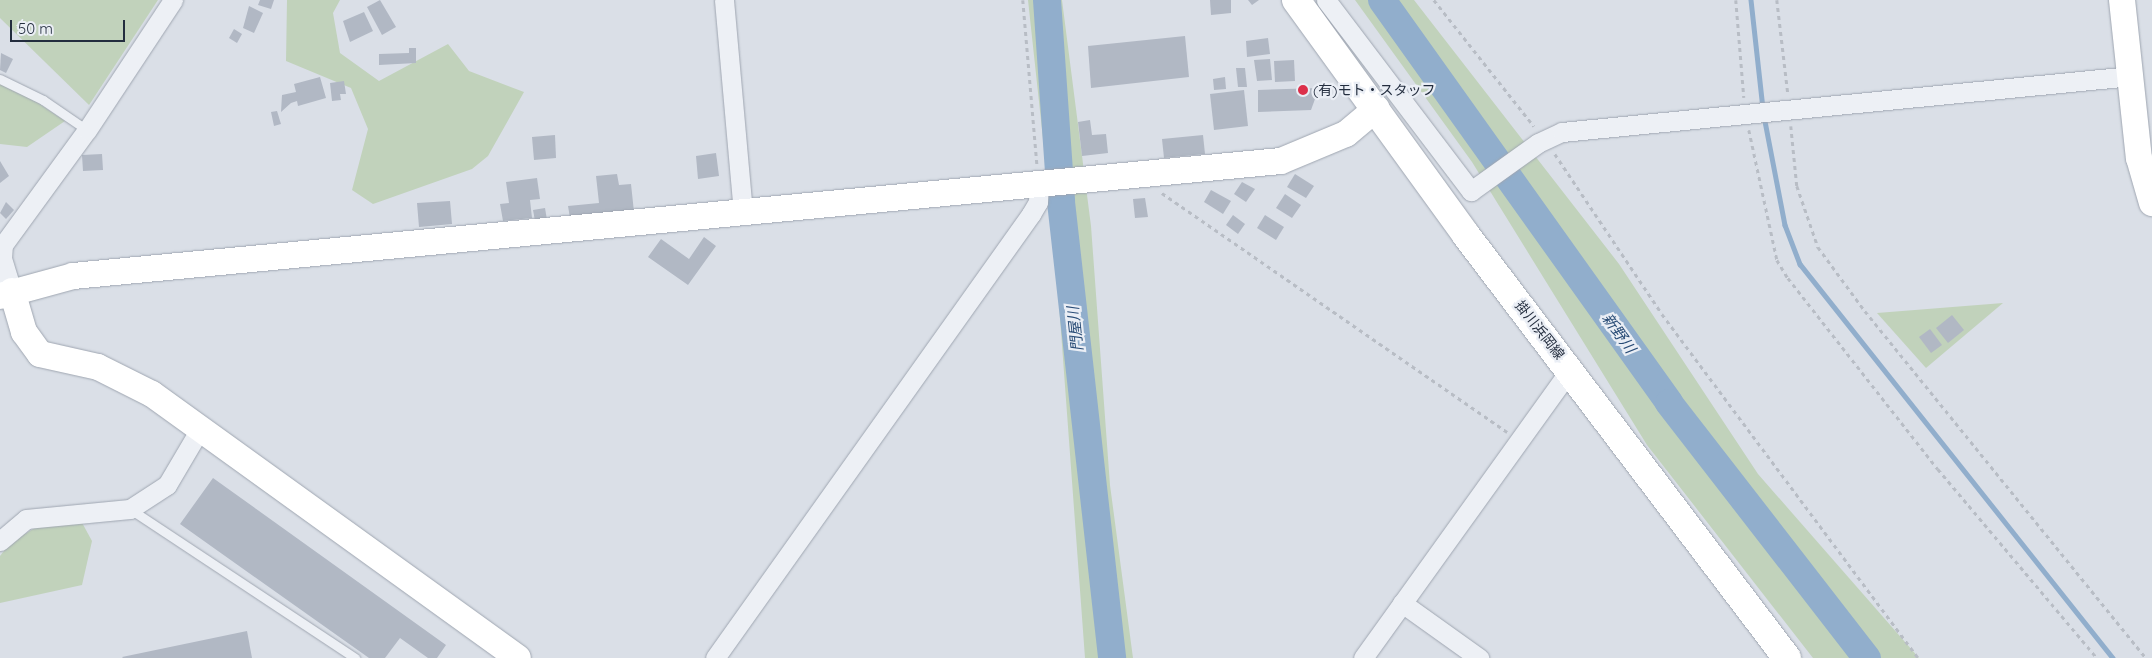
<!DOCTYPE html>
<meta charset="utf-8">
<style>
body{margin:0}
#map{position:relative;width:2152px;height:658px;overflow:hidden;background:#dadfe7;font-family:Quicksand,"Noto Sans JP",sans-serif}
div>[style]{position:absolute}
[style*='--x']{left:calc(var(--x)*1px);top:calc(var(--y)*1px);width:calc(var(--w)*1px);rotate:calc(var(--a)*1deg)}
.green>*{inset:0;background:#c1d2bb}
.stream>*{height:4.5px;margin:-2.25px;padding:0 2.25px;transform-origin:2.25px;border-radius:2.25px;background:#91aecc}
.river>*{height:28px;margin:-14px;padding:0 14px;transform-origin:14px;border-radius:14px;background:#91aecc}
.building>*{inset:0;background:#b1b8c4}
.path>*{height:2.5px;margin-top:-1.25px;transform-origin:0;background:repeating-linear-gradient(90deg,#b8bdc5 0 4px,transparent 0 8px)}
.roads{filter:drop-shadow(0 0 1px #9fa6b1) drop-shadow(0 0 1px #9fa6b1)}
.lane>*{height:9px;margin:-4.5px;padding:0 4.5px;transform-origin:4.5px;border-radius:4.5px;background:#edf0f5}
.street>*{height:19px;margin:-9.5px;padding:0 9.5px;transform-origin:9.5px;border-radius:9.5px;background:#edf0f5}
.secondary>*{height:26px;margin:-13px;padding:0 13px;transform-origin:13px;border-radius:13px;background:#fff}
.primary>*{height:28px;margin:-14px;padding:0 14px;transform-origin:14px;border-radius:14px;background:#fff}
.dots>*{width:14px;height:14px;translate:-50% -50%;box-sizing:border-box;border:2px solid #eaeef5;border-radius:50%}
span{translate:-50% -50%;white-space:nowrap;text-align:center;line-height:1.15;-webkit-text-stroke:4.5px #eaeef5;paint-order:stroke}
.poi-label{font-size:14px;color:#232d3e}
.left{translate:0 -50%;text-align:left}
.street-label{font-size:14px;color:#232d3e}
.water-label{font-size:15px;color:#294c76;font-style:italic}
.scale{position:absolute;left:10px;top:20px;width:115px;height:22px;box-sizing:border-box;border:2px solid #232d3e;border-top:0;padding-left:6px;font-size:15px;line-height:18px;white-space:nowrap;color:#232d3e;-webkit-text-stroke:4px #eaeef5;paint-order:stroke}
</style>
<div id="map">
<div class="green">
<div style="clip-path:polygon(0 0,158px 0,89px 105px,0 18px)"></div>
<div style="clip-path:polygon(287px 0,340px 0,333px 13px,340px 53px,379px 81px,448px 44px,469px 71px,524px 92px,488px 156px,472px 169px,373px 204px,352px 190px,368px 129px,351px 88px,286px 61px)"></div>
<div style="clip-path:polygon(1028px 0,1062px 0,1091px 226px,1110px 485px,1133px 658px,1085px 658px,1055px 250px)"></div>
<div style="clip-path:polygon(1355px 0,1414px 0,1619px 264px,1758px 474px,1919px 658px,1813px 658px,1647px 445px,1472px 162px)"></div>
<div style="clip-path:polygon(0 79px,7px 82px,65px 121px,27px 147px,0 144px)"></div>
<div style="clip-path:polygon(2003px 303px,1926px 368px,1877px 313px)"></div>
<div style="clip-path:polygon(80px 519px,92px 541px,82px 585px,0 603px,0 556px,10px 543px,46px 521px)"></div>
</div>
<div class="stream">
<div style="--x:1751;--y:0;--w:109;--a:83.7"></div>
<div style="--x:1764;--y:116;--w:111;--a:79.1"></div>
<div style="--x:1785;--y:225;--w:42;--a:69"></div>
<div style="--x:1800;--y:264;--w:503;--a:51.54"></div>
</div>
<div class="river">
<div style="--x:1047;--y:0;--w:202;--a:86"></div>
<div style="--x:1061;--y:202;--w:459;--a:83.6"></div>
<div style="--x:1382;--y:0;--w:495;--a:54.5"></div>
<div style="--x:1669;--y:403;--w:323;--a:52.2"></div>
</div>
<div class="building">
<div style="clip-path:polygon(260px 0,274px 0,271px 9px,258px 5px)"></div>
<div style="clip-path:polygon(380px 0,396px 27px,382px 35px,367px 7px)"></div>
<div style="clip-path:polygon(1210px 0,1231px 0,1231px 13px,1211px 15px)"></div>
<div style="clip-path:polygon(1248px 0,1259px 0,1252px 5px)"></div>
<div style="clip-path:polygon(249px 6px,263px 13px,254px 33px,243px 28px)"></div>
<div style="clip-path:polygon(364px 12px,373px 31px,350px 42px,343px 21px)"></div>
<div style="clip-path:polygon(234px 29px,242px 34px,237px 43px,229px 38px)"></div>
<div style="clip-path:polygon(1185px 36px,1189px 77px,1091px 88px,1088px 46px)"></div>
<div style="clip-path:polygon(1268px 38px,1270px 54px,1247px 57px,1246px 41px)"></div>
<div style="clip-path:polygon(409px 48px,416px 48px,416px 63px,379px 65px,379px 54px,409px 53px)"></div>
<div style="clip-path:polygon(1px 53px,13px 59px,6px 73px,0 70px)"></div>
<div style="clip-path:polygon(1270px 59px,1272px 80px,1257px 81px,1254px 60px)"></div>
<div style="clip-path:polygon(1294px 60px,1295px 81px,1275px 82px,1274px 61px)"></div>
<div style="clip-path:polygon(1236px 68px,1245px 68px,1247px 87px,1238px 87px)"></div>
<div style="clip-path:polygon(320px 77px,326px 98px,298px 106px,297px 101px,291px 103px,281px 112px,282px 95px,296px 92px,294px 84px)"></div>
<div style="clip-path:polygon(1225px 77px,1226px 89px,1214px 90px,1213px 79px)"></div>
<div style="clip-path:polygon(344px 81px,346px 94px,340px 94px,341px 100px,332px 101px,330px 83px)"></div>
<div style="clip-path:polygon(1319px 88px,1311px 110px,1258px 112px,1258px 90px)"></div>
<div style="clip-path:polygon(1244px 90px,1248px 126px,1214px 130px,1210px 94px)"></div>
<div style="clip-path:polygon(277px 111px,281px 124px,274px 126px,271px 112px)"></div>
<div style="clip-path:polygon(1090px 120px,1092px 135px,1106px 134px,1108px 153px,1082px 156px,1078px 122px)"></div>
<div style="clip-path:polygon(555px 135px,556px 158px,534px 160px,532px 137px)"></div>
<div style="clip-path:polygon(1203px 135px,1205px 154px,1164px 158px,1162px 139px)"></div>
<div style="clip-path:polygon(716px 153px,719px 176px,698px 179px,696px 156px)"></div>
<div style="clip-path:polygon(102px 154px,103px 170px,83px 171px,82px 155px)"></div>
<div style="clip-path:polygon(0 161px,9px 176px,0 183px)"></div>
<div style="clip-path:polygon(617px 174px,619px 185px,631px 184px,634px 212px,570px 218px,568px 206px,599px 203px,596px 176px)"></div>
<div style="clip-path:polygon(1295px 174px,1314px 186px,1306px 198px,1287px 187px)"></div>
<div style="clip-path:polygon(537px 178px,540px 199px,530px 200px,532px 218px,503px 221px,500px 204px,509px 203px,506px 182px)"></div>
<div style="clip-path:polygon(1242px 182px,1255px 189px,1246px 202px,1234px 194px)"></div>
<div style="clip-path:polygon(1211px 190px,1231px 201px,1223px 214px,1204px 202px)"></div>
<div style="clip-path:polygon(1285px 194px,1301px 205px,1292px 218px,1276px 208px)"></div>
<div style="clip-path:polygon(1145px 198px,1148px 217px,1135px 218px,1133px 199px)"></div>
<div style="clip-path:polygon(450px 201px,452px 224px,419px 227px,417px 203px)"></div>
<div style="clip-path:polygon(6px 202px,14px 210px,6px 219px,0 213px)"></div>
<div style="clip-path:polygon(545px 208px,547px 220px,535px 221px,533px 210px)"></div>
<div style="clip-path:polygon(1233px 215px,1245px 224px,1238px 234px,1226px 225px)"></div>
<div style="clip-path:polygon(1265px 215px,1284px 227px,1276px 240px,1257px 228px)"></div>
<div style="clip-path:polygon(704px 237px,716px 246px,688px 285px,648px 257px,661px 239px,689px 259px)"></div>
<div style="clip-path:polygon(1952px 315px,1964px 330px,1948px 343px,1936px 328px)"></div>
<div style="clip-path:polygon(1930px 329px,1942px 345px,1931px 353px,1919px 337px)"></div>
<div style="clip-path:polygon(213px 478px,446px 645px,437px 658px,428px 658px,400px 638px,385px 658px,369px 658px,180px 524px)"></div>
<div style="clip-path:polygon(247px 631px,252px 658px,123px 658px,122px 657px)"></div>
</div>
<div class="path">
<div style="--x:1023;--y:0;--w:165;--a:85.1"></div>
<div style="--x:1434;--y:0;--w:161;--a:51.6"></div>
<div style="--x:1736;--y:0;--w:98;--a:85.3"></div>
<div style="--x:1777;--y:0;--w:94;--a:83.3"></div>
<div style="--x:1791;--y:126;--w:60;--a:84.3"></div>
<div style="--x:1797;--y:186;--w:65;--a:71"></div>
<div style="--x:1818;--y:247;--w:79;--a:53.7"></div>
<div style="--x:1865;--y:311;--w:447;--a:51"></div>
<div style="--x:1749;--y:130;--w:133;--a:77.8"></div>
<div style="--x:1777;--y:260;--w:21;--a:59"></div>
<div style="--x:1788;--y:278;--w:243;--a:51.9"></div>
<div style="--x:1938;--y:469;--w:247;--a:49.9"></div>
<div style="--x:1555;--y:154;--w:192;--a:56.2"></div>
<div style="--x:1662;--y:314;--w:429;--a:53.3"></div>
<div style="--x:1162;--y:193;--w:420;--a:34.7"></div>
</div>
<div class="roads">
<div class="lane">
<div style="--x:0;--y:79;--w:48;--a:26"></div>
<div style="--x:43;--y:100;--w:53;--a:34.3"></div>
<div style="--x:130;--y:509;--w:270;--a:33.5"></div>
</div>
<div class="street">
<div style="--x:724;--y:0;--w:214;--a:84.9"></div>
<div style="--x:1326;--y:0;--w:240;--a:52.8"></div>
<div style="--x:1471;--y:191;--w:82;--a:-35.6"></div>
<div style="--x:1538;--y:143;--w:26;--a:-25"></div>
<div style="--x:1562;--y:132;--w:572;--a:-5.62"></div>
<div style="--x:12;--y:291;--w:34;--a:-107"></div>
<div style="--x:2;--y:258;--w:13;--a:-86"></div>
<div style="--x:3;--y:245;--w:142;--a:-53.9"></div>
<div style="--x:87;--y:130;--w:156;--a:-56.5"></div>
<div style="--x:0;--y:541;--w:34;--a:-40"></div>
<div style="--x:26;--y:519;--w:104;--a:-5.5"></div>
<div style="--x:130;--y:509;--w:44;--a:-33"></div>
<div style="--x:167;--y:485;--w:65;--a:-59.5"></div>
<div style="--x:1402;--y:603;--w:95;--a:35.5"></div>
<div style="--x:715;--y:658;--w:545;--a:-54.56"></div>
<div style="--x:1031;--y:214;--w:14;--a:-60"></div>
<div style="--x:1038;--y:202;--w:17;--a:-87"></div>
<div style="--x:1363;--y:658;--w:356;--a:-54.3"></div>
</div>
<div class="secondary">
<div style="--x:2122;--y:0;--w:159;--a:83.9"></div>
<div style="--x:2139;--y:158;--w:47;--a:73.9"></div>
<div style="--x:12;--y:291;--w:43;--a:73.7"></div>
<div style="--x:24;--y:332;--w:27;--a:54"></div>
<div style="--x:40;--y:354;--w:59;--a:12.6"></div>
<div style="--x:98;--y:367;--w:60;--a:26.6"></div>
<div style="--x:152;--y:394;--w:451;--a:35.8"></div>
<div style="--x:0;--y:296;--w:76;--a:-15.3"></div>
<div style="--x:73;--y:276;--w:1213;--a:-5.44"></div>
<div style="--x:1281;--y:161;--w:70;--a:-22.6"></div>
<div style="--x:1346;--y:134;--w:40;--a:-40"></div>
</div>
<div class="primary">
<div style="--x:1296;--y:0;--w:290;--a:54.1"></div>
<div style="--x:1466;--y:235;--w:531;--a:52.81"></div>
</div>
</div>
<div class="dots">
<div style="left:1303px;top:90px;background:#dc2f4a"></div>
</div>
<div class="poi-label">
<span class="left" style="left:1313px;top:90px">(有)モト・スタッフ</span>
</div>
<div class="street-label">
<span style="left:1540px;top:330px;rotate:52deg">掛川浜岡線</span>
</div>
<div class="water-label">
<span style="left:1075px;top:329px;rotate:-96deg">門屋川</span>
<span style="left:1619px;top:333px;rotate:54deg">新野川</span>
</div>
<div class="scale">50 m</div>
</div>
